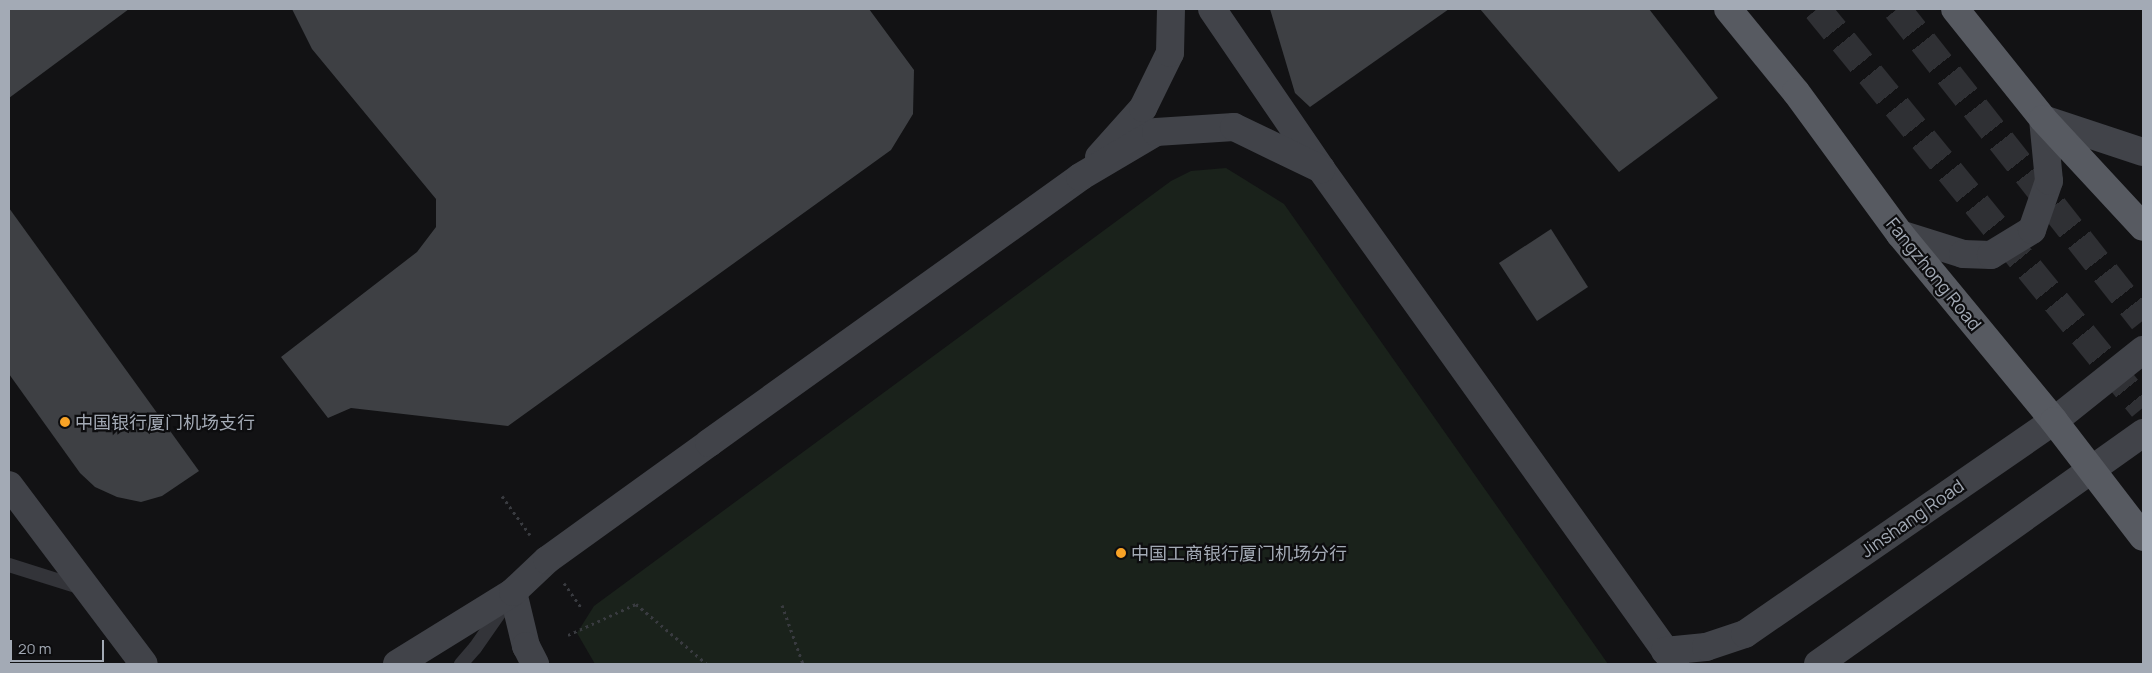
<!DOCTYPE html>
<meta charset="utf-8">
<style>
body{margin:0}
#map{position:relative;width:2152px;height:673px;overflow:hidden;background:#121214;font-family:Manrope,"Noto Sans SC",sans-serif}
div>[style]{position:absolute}
[style*='--x']{left:calc(var(--x)*1px);top:calc(var(--y)*1px);width:calc(var(--w)*1px);rotate:calc(var(--a)*1deg)}
.green>*{inset:0;background:#1a221b}
.building>*{inset:0;background:#3e4044}
.trunk-tunnel>*{height:28px;margin-top:-14px;transform-origin:0;background:repeating-linear-gradient(90deg,#2f3034 0 28px,transparent 0 42px)}
.path>*{height:3px;margin-top:-1.5px;transform-origin:0;background:repeating-linear-gradient(90deg,#393b40 0 2.5px,transparent 0 6.5px)}
.service>*{height:14px;margin:-7px;padding:0 7px;transform-origin:7px;border-radius:7px;background:#333439}
.secondary>*{height:28px;margin:-14px;padding:0 14px;transform-origin:14px;border-radius:14px;background:#414349}
.trunk>*{height:28px;margin:-14px;padding:0 14px;transform-origin:14px;border-radius:14px;background:#575a61}
.dots>*{width:14px;height:14px;translate:-50% -50%;box-sizing:border-box;border:2px solid #0d0d0f;border-radius:50%}
span{translate:-50% -50%;white-space:nowrap;text-align:center;line-height:1.15;-webkit-text-stroke:4.5px #0d0d0f;paint-order:stroke}
.street-label{font-size:18px;color:#a3aab5}
.poi-label{font-size:18px;color:#a3aab5}
.left{translate:0 -50%;text-align:left}
.frame{position:absolute;inset:0;border:10px solid #a3aab5;pointer-events:none}
.scale{position:absolute;left:10px;top:640px;width:94px;height:22px;box-sizing:border-box;border:2px solid #a3aab5;border-top:0;padding-left:6px;font-size:15px;line-height:18px;white-space:nowrap;color:#a3aab5;-webkit-text-stroke:4px #0d0d0f;paint-order:stroke}
</style>
<div id="map">
<div class="green">
<div style="clip-path:polygon(1226px 168px,1284px 204px,1608px 664px,595px 664px,577px 633px,594px 606px,1171px 181px,1191px 171px)"></div>
</div>
<div class="building">
<div style="clip-path:polygon(9px 9px,129px 9px,9px 98px)"></div>
<div style="clip-path:polygon(292px 9px,869px 9px,914px 70px,913px 114px,891px 150px,508px 426px,351px 408px,328px 418px,281px 357px,417px 252px,436px 227px,436px 199px,312px 49px)"></div>
<div style="clip-path:polygon(1270px 9px,1449px 9px,1310px 107px,1295px 93px)"></div>
<div style="clip-path:polygon(1480px 9px,1649px 9px,1718px 98px,1619px 172px)"></div>
<div style="clip-path:polygon(9px 208px,199px 471px,162px 496px,141px 502px,117px 497px,95px 487px,80px 473px,9px 374px)"></div>
<div style="clip-path:polygon(1551px 229px,1588px 287px,1537px 321px,1499px 263px)"></div>
</div>
<div class="trunk-tunnel">
<div style="--x:1817;--y:9;--w:515;--a:50.75"></div>
<div style="--x:1897;--y:9;--w:397;--a:51.7"></div>
</div>
<div class="path">
<div style="--x:502;--y:496;--w:48;--a:54.3"></div>
<div style="--x:564;--y:583;--w:29;--a:55"></div>
<div style="--x:782;--y:605;--w:63;--a:70.4"></div>
<div style="--x:568;--y:635;--w:75;--a:-24.5"></div>
<div style="--x:636;--y:604;--w:93;--a:40.2"></div>
</div>
<div class="service">
<div style="--x:9;--y:565;--w:77;--a:17.5"></div>
<div style="--x:461;--y:664;--w:21;--a:-49"></div>
<div style="--x:475;--y:648;--w:52;--a:-55.1"></div>
</div>
<div class="secondary">
<div style="--x:1212;--y:9;--w:194;--a:55.7"></div>
<div style="--x:1321;--y:169;--w:609;--a:54.43"></div>
<div style="--x:1099;--y:157;--w:66;--a:-48.1"></div>
<div style="--x:1143;--y:108;--w:61;--a:-63.9"></div>
<div style="--x:1170;--y:53;--w:44;--a:-88.7"></div>
<div style="--x:1900;--y:234;--w:66;--a:17.6"></div>
<div style="--x:1963;--y:254;--w:28;--a:2"></div>
<div style="--x:1991;--y:255;--w:48;--a:-31.4"></div>
<div style="--x:2032;--y:230;--w:52;--a:-70.9"></div>
<div style="--x:2049;--y:181;--w:62;--a:-95.5"></div>
<div style="--x:2043;--y:119;--w:105;--a:18.3"></div>
<div style="--x:9;--y:485;--w:224;--a:53"></div>
<div style="--x:513;--y:592;--w:56;--a:76.5"></div>
<div style="--x:526;--y:646;--w:20;--a:63"></div>
<div style="--x:1665;--y:651;--w:41;--a:-5.6"></div>
<div style="--x:1706;--y:647;--w:41;--a:-18.4"></div>
<div style="--x:1745;--y:634;--w:375;--a:-34.6"></div>
<div style="--x:2054;--y:421;--w:114;--a:-38.6"></div>
<div style="--x:397;--y:664;--w:137;--a:-31.8"></div>
<div style="--x:513;--y:592;--w:47;--a:-43.3"></div>
<div style="--x:547;--y:560;--w:200;--a:-35.8"></div>
<div style="--x:709;--y:443;--w:457;--a:-35.6"></div>
<div style="--x:1080;--y:177;--w:88;--a:-30.6"></div>
<div style="--x:1156;--y:132;--w:78;--a:-3.7"></div>
<div style="--x:1234;--y:127;--w:97;--a:25.8"></div>
<div style="--x:1818;--y:664;--w:399;--a:-35.4"></div>
</div>
<div class="trunk">
<div style="--x:1728;--y:9;--w:107;--a:50.7"></div>
<div style="--x:1796;--y:92;--w:176;--a:53.8"></div>
<div style="--x:1900;--y:234;--w:242;--a:50.5"></div>
<div style="--x:2054;--y:421;--w:146;--a:52.5"></div>
<div style="--x:1955;--y:9;--w:141;--a:51.3"></div>
<div style="--x:2043;--y:119;--w:147;--a:47.2"></div>
</div>
<div class="dots">
<div style="left:65px;top:422px;background:#f8a326"></div>
<div style="left:1121px;top:553px;background:#f8a326"></div>
</div>
<div class="street-label">
<span style="left:1934px;top:274px;rotate:51deg">Fangzhong Road</span>
<span style="left:1912px;top:518px;rotate:-35deg">Jinshang Road</span>
</div>
<div class="poi-label">
<span class="left" style="left:75px;top:422px">中国银行厦门机场支行</span>
<span class="left" style="left:1131px;top:553px">中国工商银行厦门机场分行</span>
</div>
<div class="frame"></div>
<div class="scale">20 m</div>
</div>
